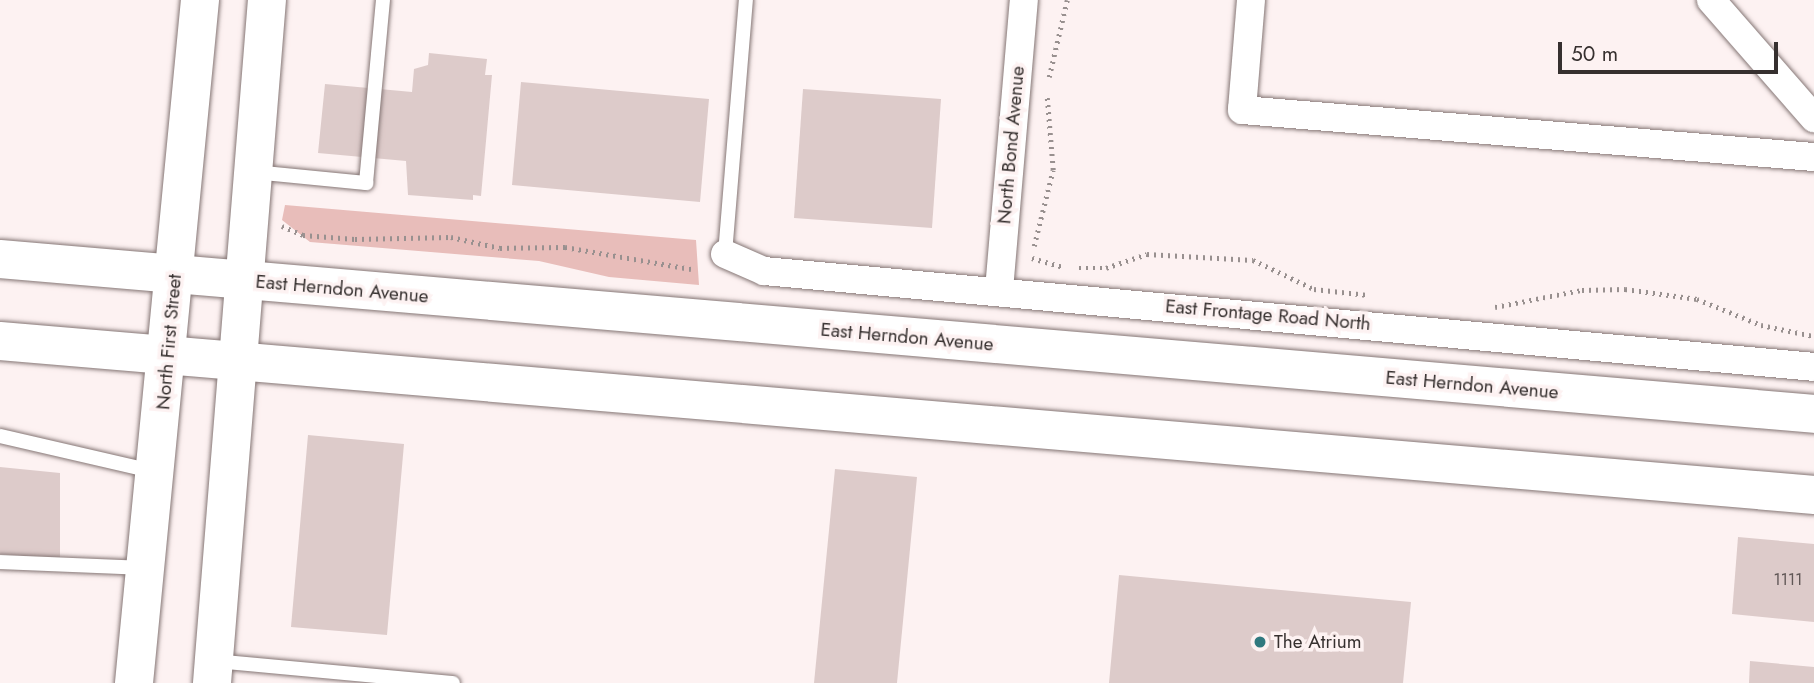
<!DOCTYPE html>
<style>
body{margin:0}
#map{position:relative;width:1814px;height:683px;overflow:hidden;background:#fdf2f2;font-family:Jost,sans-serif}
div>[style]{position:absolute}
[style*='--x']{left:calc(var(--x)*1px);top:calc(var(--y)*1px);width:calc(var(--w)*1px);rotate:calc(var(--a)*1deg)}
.green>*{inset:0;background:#e8bdba}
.building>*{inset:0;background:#ddcbca}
.path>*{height:4.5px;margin-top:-2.25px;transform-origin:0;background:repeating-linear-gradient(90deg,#98908f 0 2px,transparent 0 7px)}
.roads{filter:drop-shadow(0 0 2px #857675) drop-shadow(0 0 2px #857675)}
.lane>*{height:14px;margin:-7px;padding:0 7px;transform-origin:7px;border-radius:7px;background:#fff}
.street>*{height:28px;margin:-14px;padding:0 14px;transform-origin:14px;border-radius:14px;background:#fff}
.secondary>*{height:38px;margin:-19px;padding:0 19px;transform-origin:19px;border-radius:19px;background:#fff}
.primary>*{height:38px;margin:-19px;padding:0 19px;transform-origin:19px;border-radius:19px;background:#fff}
.dots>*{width:19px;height:19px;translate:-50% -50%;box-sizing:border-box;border:4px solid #fdf2f2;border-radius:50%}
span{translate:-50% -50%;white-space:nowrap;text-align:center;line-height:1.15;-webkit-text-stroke:7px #fdf2f2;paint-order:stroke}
.number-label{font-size:16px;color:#605756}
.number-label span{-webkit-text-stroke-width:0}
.street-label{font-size:19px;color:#36302f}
.poi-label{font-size:19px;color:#36302f}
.left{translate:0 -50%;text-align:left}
.scale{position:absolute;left:1558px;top:42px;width:220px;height:32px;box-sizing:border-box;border:4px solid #36302f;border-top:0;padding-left:9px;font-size:21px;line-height:24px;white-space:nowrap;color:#36302f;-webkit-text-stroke:5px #fdf2f2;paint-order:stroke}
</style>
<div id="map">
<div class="green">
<div style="clip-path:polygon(285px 205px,696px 240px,699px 285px,609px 277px,539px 261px,310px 242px,282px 220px)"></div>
</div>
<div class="building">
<div style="clip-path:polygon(429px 53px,487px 59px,485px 75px,492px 75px,481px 196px,473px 195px,473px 200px,408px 195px,406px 161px,318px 153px,325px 84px,412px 92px,414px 69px,428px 65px)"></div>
<div style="clip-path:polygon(521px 82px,709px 99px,700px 202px,512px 185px)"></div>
<div style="clip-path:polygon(803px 89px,941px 99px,932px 228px,794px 218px)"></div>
<div style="clip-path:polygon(308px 435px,404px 444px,387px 635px,291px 627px)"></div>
<div style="clip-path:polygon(0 467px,60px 473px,60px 559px,0 554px)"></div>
<div style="clip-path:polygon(835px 469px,917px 477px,897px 683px,814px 683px)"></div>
<div style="clip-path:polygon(1738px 537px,1814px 544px,1814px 622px,1732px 614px)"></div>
<div style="clip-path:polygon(1119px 575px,1411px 602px,1403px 683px,1109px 683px)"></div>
<div style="clip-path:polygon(1750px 661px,1814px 667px,1814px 683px,1749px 683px)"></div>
</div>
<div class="path">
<div style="--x:1049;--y:77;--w:79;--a:-76.8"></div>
<div style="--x:282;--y:226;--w:23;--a:23"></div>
<div style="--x:303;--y:235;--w:52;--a:4.4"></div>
<div style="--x:355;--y:239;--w:96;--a:-1.2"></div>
<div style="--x:451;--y:237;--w:50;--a:12.7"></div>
<div style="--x:500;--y:248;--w:65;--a:-0.9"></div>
<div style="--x:565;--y:247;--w:128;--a:9.9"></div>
<div style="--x:1034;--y:246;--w:78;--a:-76"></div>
<div style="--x:1053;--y:170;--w:73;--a:-94.7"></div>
<div style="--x:1032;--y:258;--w:33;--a:16"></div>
<div style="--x:1079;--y:268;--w:27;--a:0"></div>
<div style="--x:1106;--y:268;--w:43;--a:-18.9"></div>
<div style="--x:1147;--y:254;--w:106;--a:3.2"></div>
<div style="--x:1253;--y:260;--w:68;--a:25.4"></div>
<div style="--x:1314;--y:289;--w:54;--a:6.3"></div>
<div style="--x:1495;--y:307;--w:89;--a:-11.1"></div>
<div style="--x:1582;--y:290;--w:43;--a:-1.3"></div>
<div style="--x:1625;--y:289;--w:73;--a:7.9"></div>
<div style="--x:1697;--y:299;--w:69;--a:22.1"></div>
<div style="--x:1761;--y:325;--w:53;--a:11.9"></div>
</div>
<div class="roads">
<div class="lane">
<div style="--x:253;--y:172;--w:114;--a:5.6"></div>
<div style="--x:366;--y:183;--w:184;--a:-84.7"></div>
<div style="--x:725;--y:254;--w:255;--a:-85.3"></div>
<div style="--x:0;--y:436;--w:156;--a:13"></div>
<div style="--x:0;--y:562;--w:145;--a:2.4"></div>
<div style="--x:215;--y:661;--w:239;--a:5.3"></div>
</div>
<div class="street">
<div style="--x:1251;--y:0;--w:110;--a:94.7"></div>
<div style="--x:1242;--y:110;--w:574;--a:4.7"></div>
<div style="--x:1711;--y:0;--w:157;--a:48.9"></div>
<div style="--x:725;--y:254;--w:43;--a:23.6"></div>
<div style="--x:764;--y:271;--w:1054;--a:5.22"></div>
<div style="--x:999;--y:290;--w:291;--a:-85.1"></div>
</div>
<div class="secondary">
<div style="--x:134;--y:683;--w:686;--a:-84.48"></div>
<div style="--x:212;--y:683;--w:685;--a:-85.4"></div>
</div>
<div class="primary">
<div style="--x:0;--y:259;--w:1821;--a:4.88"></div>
<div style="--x:0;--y:341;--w:1821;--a:4.85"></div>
</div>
</div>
<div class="dots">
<div style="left:1260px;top:642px;background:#30797f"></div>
</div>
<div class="number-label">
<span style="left:1788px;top:580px">1111</span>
</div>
<div class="street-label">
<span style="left:1011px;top:145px;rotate:-85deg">North Bond Avenue</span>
<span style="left:342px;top:289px;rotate:5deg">East Herndon Avenue</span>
<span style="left:1268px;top:315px;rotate:5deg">East Frontage Road North</span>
<span style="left:907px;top:337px;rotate:5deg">East Herndon Avenue</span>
<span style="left:169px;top:342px;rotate:-85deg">North First Street</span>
<span style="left:1472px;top:385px;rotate:5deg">East Herndon Avenue</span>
</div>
<div class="poi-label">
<span class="left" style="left:1274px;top:642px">The Atrium</span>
</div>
<div class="scale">50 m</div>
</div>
